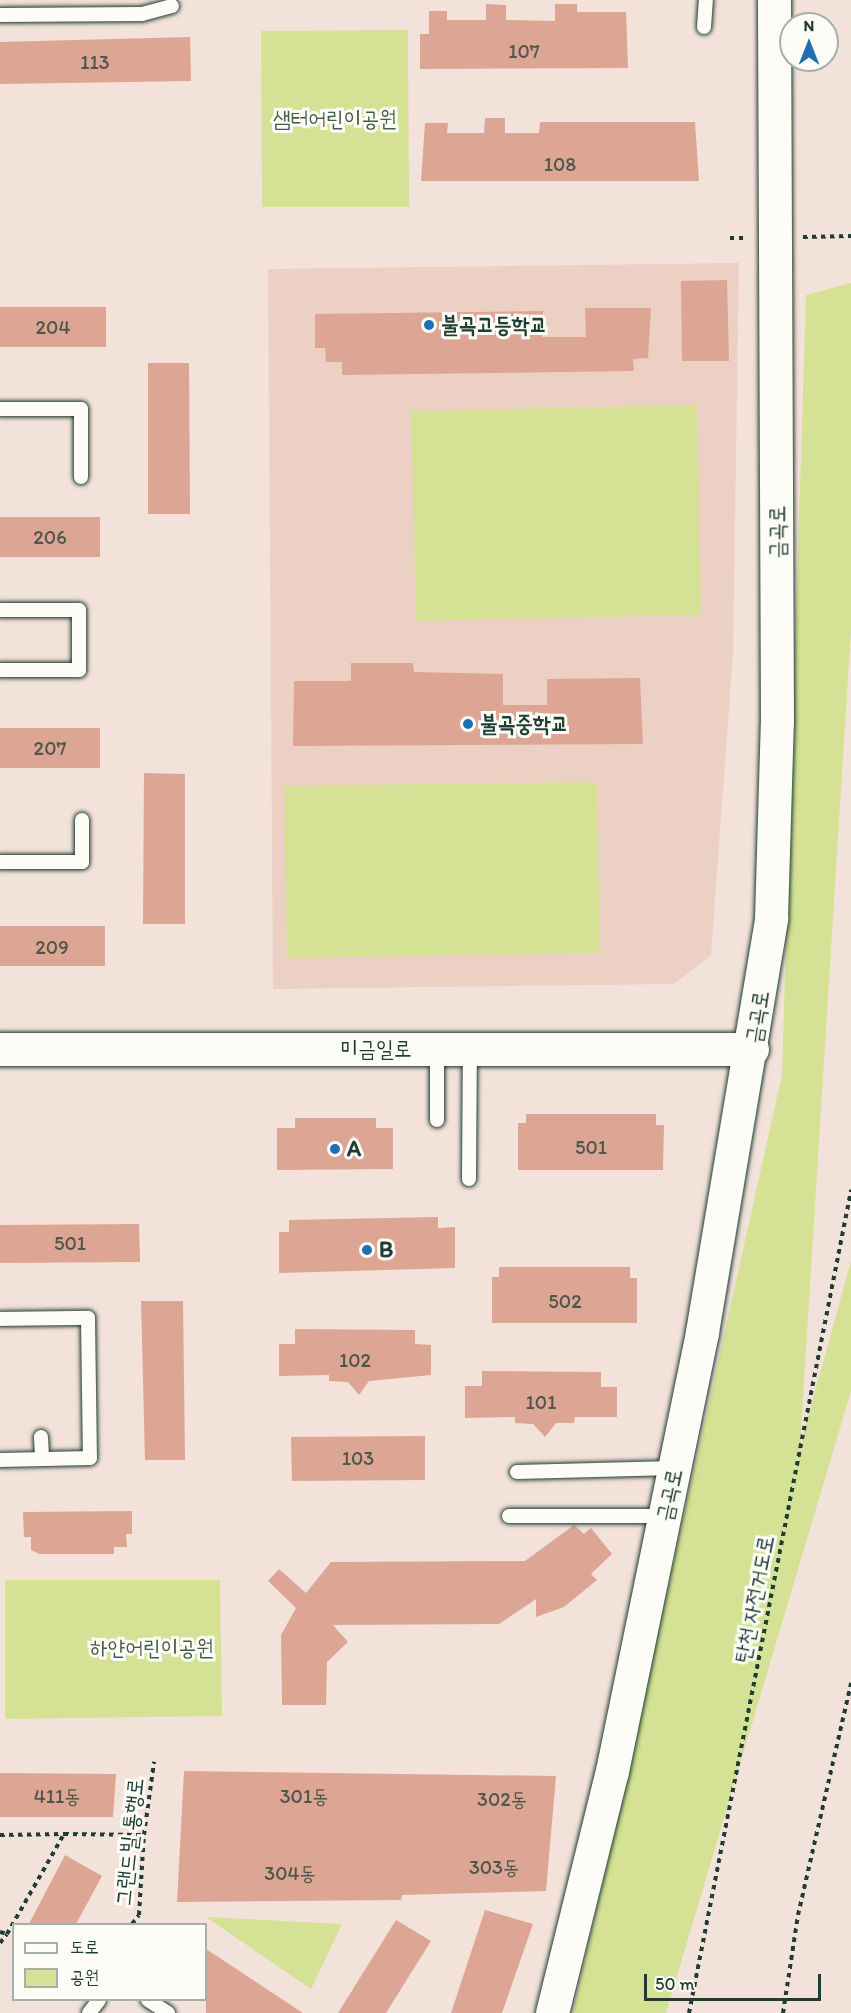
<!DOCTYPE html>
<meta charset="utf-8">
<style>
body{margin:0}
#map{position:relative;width:851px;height:2013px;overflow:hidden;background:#f3e2d9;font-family:Itim,"Poor Story",sans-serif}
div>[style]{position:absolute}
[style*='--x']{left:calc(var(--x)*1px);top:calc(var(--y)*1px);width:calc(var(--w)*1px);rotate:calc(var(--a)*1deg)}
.built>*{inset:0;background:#ecd0c4}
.green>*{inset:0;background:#d5e194}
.building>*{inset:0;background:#dca594}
.path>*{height:4px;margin-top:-2px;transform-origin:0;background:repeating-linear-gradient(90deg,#1f3d34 0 4.5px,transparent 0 9px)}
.roads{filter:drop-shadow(0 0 2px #1f3d34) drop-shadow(0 0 2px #1f3d34)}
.service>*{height:14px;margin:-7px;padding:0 7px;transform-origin:7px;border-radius:7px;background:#fdfcf7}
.tertiary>*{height:33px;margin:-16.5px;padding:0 16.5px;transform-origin:16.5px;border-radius:16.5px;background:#fdfcf7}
.secondary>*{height:33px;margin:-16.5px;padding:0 16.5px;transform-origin:16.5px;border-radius:16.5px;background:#fdfcf7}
.dots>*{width:16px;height:16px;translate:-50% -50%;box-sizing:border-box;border:3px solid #fdfcf7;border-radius:50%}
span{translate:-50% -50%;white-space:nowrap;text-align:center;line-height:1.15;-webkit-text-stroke:6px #fdfcf7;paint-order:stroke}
.number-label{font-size:20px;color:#4e574c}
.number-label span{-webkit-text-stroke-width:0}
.park-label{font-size:22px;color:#435e47}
.poi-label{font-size:22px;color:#1f3d34;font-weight:700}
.left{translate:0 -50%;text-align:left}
.street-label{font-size:22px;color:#1f3d34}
.legend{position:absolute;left:12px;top:1923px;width:195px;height:78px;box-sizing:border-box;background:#fdfcf7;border:2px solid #a4b0a9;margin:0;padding:8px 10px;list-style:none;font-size:18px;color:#1f3d34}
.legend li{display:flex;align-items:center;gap:12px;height:30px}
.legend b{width:30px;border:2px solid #a4b0a9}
.north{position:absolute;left:779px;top:12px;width:60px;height:60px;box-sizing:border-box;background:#fdfcf7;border:2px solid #a4b0a9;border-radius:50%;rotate:0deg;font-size:16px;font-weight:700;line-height:24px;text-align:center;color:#1f3d34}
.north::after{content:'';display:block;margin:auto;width:21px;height:27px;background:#1f6fb2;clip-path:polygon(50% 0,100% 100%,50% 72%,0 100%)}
.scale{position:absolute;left:644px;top:1974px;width:177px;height:27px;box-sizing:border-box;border:3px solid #1f3d34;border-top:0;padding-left:8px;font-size:18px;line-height:21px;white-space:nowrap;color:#1f3d34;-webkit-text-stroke:4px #fdfcf7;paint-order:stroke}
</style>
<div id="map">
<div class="built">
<div style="clip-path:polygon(739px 263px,733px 653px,711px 955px,674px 984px,273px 989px,268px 269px)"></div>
</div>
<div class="green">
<div style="clip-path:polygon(408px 30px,409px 207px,262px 207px,261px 31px)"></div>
<div style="clip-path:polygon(851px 283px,851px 630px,800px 1446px,851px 1261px,851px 1391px,666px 2013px,573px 2013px,782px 1075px,806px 295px)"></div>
<div style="clip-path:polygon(697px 405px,701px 615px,416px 621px,411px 411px)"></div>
<div style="clip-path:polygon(597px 782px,600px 953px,287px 958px,284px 786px)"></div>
<div style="clip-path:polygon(5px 1580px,220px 1580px,222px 1716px,5px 1719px)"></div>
<div style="clip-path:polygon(206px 1917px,342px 1924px,311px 1989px)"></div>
</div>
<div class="building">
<div style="clip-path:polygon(486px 4px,506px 5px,506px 20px,555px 21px,555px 4px,577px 4px,577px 12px,626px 12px,628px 68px,420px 69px,420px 34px,429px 34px,429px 11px,447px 11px,447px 20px,486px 20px)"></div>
<div style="clip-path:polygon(190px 37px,191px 81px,0 84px,0 42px)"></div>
<div style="clip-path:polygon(485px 118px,505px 118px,505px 133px,539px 133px,540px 122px,695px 122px,699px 181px,421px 181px,425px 123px,448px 123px,447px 133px,484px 133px)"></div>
<div style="clip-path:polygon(727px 280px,729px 361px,682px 361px,681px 281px)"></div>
<div style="clip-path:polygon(0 307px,106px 307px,106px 347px,0 347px)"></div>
<div style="clip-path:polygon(585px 308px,651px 308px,648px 358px,633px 359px,634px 371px,342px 375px,342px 362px,326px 362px,325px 348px,315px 348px,315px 314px,543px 311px,542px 337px,586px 337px)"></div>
<div style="clip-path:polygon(148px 363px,189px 363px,190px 514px,148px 514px)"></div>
<div style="clip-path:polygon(0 517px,100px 517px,100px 557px,0 557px)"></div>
<div style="clip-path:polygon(351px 663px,413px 663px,414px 672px,503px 674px,503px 705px,547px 705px,547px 679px,640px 678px,643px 744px,293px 746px,294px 681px,351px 681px)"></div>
<div style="clip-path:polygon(0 728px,100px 728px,100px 768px,0 768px)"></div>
<div style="clip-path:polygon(144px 773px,185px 774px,185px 924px,143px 924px)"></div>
<div style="clip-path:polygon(0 926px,105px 926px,105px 966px,0 966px)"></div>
<div style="clip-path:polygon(526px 1114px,656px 1114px,656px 1125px,664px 1125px,663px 1170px,518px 1170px,518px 1123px,526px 1123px)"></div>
<div style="clip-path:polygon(295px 1118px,376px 1118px,376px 1128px,393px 1128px,393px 1169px,277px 1170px,277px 1128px,295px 1128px)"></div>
<div style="clip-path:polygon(438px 1217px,438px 1228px,455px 1227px,455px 1268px,279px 1273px,279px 1232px,289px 1232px,289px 1220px)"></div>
<div style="clip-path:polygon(139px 1224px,140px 1262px,0 1263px,0 1225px)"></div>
<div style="clip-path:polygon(499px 1267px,630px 1267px,630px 1278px,637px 1278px,637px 1323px,492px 1323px,492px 1277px,499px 1277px)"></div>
<div style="clip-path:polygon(141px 1301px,183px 1301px,185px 1460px,145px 1460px)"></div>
<div style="clip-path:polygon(295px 1329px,415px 1330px,415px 1344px,431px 1345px,431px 1375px,369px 1381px,359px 1395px,348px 1382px,329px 1381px,329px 1375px,279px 1376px,279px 1344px,295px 1344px)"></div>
<div style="clip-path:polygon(482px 1371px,601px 1372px,601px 1387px,617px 1387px,617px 1417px,575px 1417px,574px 1423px,556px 1423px,545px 1437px,533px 1424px,515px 1423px,515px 1417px,465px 1418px,465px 1386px,482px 1386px)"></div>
<div style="clip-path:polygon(425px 1436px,425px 1480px,292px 1481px,291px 1437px)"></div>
<div style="clip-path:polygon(132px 1511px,132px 1534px,126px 1534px,127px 1547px,114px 1547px,114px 1554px,39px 1554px,31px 1550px,31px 1537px,24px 1537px,23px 1512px)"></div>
<div style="clip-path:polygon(574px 1525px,584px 1534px,591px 1528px,612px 1554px,591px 1574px,597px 1580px,564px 1607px,536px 1617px,536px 1599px,499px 1624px,333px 1625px,348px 1642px,327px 1662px,326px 1705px,282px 1705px,281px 1635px,296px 1608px,268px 1581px,279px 1569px,306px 1593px,331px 1562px,525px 1561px)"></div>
<div style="clip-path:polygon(184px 1771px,556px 1776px,546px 1891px,402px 1895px,401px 1900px,177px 1902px)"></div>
<div style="clip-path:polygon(0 1773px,116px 1774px,113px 1817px,0 1817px)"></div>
<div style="clip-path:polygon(65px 1855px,102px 1876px,76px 1924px,29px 1924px)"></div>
<div style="clip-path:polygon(485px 1910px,533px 1924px,502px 2013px,451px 2013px)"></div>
<div style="clip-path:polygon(396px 1920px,431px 1941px,386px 2013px,338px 2013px)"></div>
<div style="clip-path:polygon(206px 1949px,303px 2013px,206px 2013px)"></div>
</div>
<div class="path">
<div style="--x:803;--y:237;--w:48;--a:-1.2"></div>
<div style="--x:730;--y:238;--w:17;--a:0"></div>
<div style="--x:0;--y:1835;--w:64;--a:-0.9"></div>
<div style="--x:132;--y:1924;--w:11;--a:-52"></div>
<div style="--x:139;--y:1915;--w:81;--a:-86.5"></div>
<div style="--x:0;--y:1932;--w:7;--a:16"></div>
<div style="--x:7;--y:1934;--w:115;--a:-60.3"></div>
<div style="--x:64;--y:1834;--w:80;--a:0.7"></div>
<div style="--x:144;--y:1835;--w:74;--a:-82.2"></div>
<div style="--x:0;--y:1943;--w:11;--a:-52"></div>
<div style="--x:689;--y:2013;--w:839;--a:-78.86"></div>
<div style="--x:783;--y:2013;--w:99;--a:-81.3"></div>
<div style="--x:798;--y:1915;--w:238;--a:-77.1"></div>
</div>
<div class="roads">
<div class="service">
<div style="--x:0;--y:15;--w:142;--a:-0.4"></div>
<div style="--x:142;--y:14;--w:31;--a:-15"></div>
<div style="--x:704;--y:27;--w:27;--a:-86"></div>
<div style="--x:0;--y:409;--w:81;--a:0"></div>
<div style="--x:81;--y:409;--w:68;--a:90"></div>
<div style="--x:0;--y:610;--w:79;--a:0"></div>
<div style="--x:79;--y:610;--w:60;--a:90"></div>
<div style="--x:79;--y:670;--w:79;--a:180"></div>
<div style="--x:0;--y:862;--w:82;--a:0"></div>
<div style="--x:82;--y:862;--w:42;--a:-90"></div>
<div style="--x:437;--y:1049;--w:71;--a:90"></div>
<div style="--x:469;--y:1179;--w:130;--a:-89.6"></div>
<div style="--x:0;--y:1319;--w:88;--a:-0.7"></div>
<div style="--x:88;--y:1318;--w:140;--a:89.2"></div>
<div style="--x:90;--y:1458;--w:90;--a:178.7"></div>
<div style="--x:41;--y:1437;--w:22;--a:87"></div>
<div style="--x:517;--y:1472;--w:157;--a:-1.5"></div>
<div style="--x:509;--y:1516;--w:156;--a:0"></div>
<div style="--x:148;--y:2000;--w:24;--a:33"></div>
<div style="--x:89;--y:2013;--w:16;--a:-52"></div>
</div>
<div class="tertiary">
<div style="--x:0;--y:1049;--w:752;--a:0"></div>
</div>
<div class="secondary">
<div style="--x:552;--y:2013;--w:249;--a:-76.1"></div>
<div style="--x:612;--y:1771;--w:448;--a:-78.4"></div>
<div style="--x:702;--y:1332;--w:419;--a:-80.5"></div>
<div style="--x:771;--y:919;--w:197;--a:-88.3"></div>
<div style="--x:777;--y:722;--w:722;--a:-90.24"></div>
</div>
</div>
<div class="dots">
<div style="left:429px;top:325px;background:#1f6fb2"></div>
<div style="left:468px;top:724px;background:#1f6fb2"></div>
<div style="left:335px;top:1149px;background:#1f6fb2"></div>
<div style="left:367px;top:1250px;background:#1f6fb2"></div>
</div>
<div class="number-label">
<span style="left:524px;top:51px">107</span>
<span style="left:95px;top:62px">113</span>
<span style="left:560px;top:164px">108</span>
<span style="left:53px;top:327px">204</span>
<span style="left:50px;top:537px">206</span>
<span style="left:50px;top:748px">207</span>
<span style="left:52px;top:947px">209</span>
<span style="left:591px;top:1147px">501</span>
<span style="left:70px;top:1243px">501</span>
<span style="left:565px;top:1301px">502</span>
<span style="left:355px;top:1360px">102</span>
<span style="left:541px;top:1402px">101</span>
<span style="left:358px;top:1458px">103</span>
<span style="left:57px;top:1796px">411동</span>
<span style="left:304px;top:1796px">301동</span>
<span style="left:502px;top:1799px">302동</span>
<span style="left:494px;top:1867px">303동</span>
<span style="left:290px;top:1873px">304동</span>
</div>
<div class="park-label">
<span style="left:335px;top:119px">샘터어린이공원</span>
<span style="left:152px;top:1648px">하얀어린이공원</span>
</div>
<div class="poi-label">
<span class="left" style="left:441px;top:325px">불곡고등학교</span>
<span class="left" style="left:480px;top:724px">불곡중학교</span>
<span class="left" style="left:347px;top:1149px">A</span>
<span class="left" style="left:379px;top:1250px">B</span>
</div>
<div class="street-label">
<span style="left:777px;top:532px;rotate:-90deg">금곡로</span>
<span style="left:757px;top:1017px;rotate:-81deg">금곡로</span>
<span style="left:376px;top:1049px">미금일로</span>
<span style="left:669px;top:1495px;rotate:-78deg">금곡로</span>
<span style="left:754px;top:1599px;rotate:-79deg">탄천 자전거도로</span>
<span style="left:129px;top:1842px;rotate:-84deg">그랜드빌 통행로</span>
</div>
<ul class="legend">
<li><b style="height:8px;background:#fdfcf7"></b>도로</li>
<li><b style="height:16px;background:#d5e194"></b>공원</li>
</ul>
<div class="north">N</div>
<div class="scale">50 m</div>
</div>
